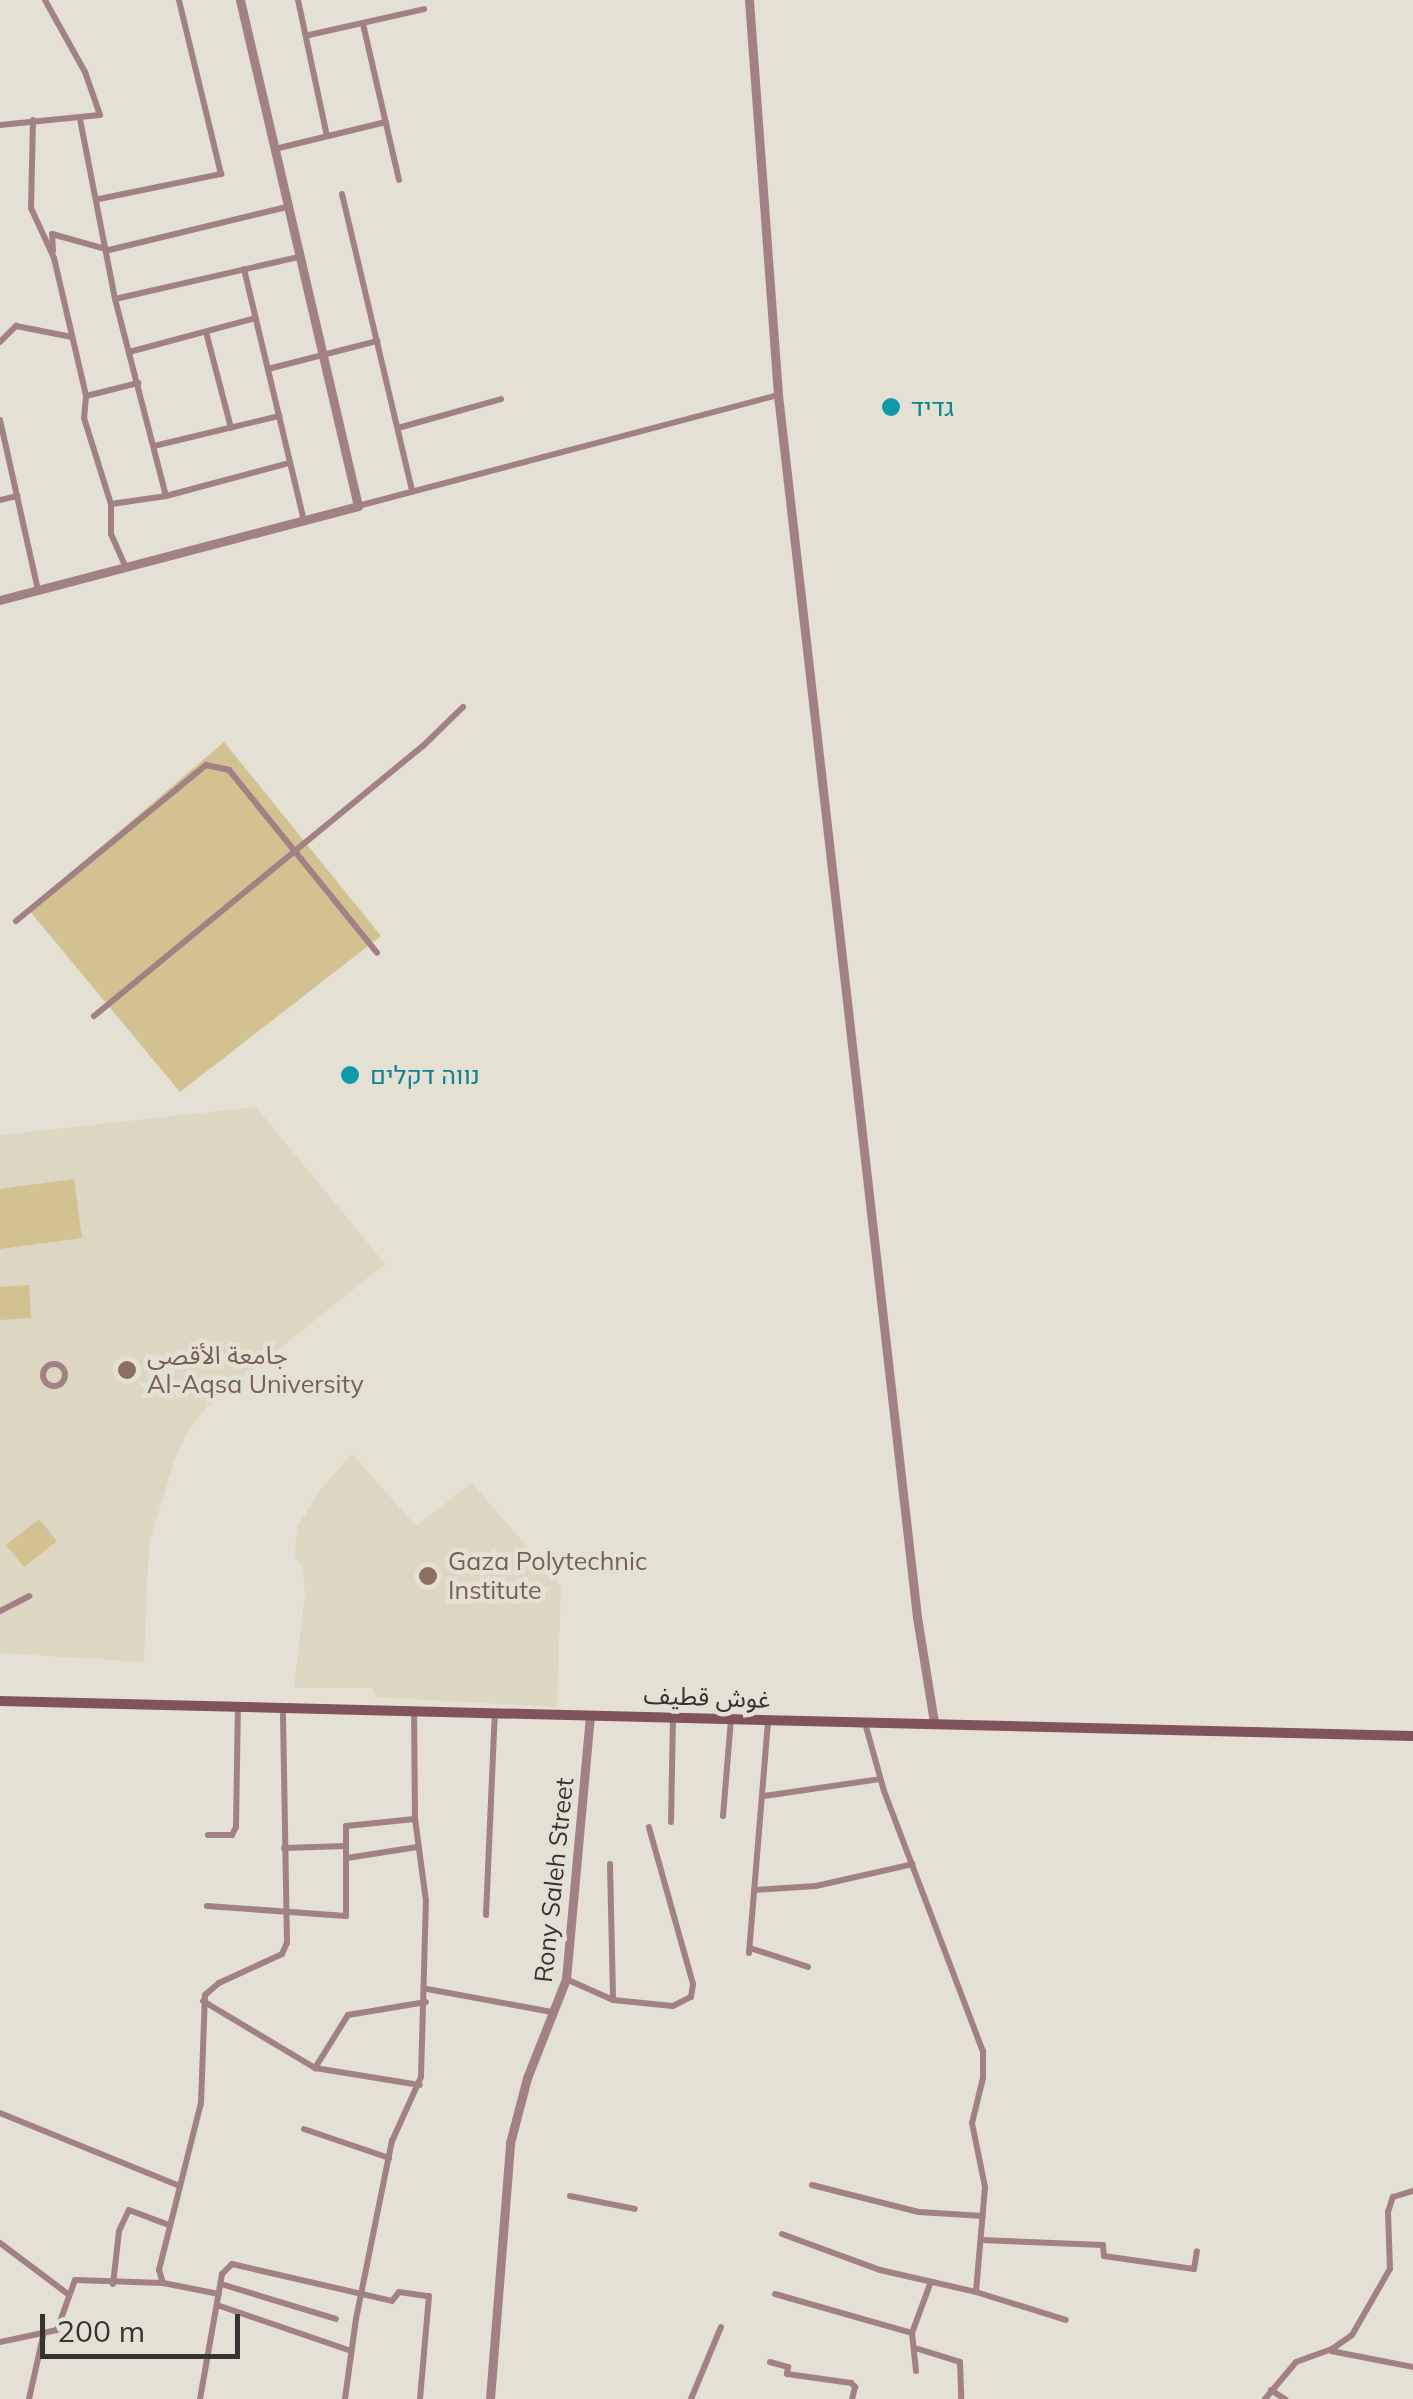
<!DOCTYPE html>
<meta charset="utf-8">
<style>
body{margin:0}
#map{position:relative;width:1413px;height:2399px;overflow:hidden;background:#e4e0d4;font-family:Mulish,"Noto Sans Arabic",Heebo,sans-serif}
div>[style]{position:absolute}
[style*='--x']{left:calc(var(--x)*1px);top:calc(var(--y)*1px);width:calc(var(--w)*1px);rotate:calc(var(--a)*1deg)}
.built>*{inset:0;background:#ddd6c3}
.green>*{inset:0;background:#d2c292}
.minor>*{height:6px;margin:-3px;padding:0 3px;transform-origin:3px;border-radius:3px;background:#a28185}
.minor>.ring{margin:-3px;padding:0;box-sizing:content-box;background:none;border:6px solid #a28185;border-radius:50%}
.tertiary>*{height:9px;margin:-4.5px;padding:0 4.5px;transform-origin:4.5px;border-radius:4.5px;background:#a28185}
.secondary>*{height:10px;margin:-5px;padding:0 5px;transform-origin:5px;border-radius:5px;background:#82535b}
.dots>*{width:28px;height:28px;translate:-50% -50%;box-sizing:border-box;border:5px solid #e4e0d4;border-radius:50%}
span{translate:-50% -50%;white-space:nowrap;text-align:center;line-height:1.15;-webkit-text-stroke:9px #e4e0d4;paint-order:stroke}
.culture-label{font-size:25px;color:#0d838f}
.left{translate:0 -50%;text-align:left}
.education-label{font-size:25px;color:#785e54}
.street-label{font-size:25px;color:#35342f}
.scale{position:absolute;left:40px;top:2314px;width:200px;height:45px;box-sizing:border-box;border:5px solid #35342f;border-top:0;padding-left:12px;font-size:30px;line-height:35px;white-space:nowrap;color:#35342f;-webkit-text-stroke:8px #e4e0d4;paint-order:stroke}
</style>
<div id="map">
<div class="built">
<div style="clip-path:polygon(256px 1107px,385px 1264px,208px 1406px,189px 1429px,175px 1458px,149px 1543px,144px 1662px,0 1653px,0 1135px)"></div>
<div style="clip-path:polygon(352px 1454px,416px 1526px,472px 1483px,561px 1586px,557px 1707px,376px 1697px,371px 1688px,294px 1688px,305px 1596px,303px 1567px,295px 1556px,297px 1527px,321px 1489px)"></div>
</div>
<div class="green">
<div style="clip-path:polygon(224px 742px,381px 936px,180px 1092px,28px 909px)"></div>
<div style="clip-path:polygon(74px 1179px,82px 1238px,0 1249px,0 1189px)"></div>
<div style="clip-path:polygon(29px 1285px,31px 1318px,0 1320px,0 1287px)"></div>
<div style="clip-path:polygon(39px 1519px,57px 1541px,24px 1567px,6px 1545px)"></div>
</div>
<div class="minor">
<div style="--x:298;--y:0;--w:139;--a:78"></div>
<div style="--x:363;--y:24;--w:160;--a:77"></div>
<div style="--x:309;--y:35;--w:118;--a:-12.7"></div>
<div style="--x:80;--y:119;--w:183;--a:79"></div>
<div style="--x:115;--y:299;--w:203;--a:75.5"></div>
<div style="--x:33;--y:120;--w:88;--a:91.3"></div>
<div style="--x:31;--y:208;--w:55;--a:65.3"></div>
<div style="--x:54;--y:258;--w:142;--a:76.9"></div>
<div style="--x:86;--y:396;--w:22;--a:95"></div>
<div style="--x:84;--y:418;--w:90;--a:72.6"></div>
<div style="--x:111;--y:504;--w:30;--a:90"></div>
<div style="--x:111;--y:534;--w:36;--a:66"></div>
<div style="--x:0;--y:125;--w:100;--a:-5.7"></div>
<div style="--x:100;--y:115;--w:46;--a:-109.2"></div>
<div style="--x:85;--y:72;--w:82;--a:-119.1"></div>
<div style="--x:275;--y:149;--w:114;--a:-13.7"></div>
<div style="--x:342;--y:194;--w:304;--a:76.7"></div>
<div style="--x:99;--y:199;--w:125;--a:-11.6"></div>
<div style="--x:221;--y:174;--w:179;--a:-103.6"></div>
<div style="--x:53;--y:251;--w:17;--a:-93"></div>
<div style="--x:52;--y:234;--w:59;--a:15.7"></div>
<div style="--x:109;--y:250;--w:183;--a:-13.6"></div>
<div style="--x:244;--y:269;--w:258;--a:76.6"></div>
<div style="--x:115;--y:299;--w:189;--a:-12.9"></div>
<div style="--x:206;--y:332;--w:99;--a:75.4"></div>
<div style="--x:0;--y:342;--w:23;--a:-45"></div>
<div style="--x:16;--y:326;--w:57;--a:11.1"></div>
<div style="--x:129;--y:352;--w:131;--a:-15"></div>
<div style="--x:268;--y:369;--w:113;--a:-14.4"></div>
<div style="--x:86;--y:396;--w:54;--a:-14"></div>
<div style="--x:0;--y:420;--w:174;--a:77.4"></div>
<div style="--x:398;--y:428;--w:107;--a:-15.7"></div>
<div style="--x:154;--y:446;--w:129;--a:-13.5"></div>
<div style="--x:0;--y:500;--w:18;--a:-13"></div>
<div style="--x:111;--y:504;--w:56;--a:-8.3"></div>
<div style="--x:166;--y:496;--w:127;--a:-15"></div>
<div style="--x:358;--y:506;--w:434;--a:-14.8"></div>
<div style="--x:16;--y:921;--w:246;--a:-39.4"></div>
<div style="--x:206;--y:765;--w:24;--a:12"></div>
<div style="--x:229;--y:770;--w:235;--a:51"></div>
<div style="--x:94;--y:1016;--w:426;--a:-39.4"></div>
<div style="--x:423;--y:746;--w:56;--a:-44.3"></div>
<div class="ring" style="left:43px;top:1364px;width:16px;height:16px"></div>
<div style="--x:0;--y:1611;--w:33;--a:-27"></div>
<div style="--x:865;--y:1723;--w:71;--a:74.4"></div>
<div style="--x:884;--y:1791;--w:278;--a:69.2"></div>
<div style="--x:983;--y:2051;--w:27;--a:90"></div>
<div style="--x:983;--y:2078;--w:46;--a:103.7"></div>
<div style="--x:972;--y:2123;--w:65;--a:78.5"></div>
<div style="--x:985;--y:2187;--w:105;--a:94.9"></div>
<div style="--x:764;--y:1796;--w:117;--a:-8.3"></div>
<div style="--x:723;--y:1816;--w:97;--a:-85.3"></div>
<div style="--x:671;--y:1822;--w:105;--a:-88.9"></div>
<div style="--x:208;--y:1835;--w:24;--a:0"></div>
<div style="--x:232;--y:1835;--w:9;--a:-63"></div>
<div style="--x:236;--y:1827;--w:121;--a:-89.1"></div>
<div style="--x:284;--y:1848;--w:61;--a:-1.9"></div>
<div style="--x:347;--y:1858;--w:71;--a:-8.9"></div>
<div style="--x:610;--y:1864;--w:136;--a:88.7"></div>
<div style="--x:754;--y:1890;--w:62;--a:-3.7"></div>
<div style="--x:816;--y:1886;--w:99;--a:-12.8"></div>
<div style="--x:207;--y:1906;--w:139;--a:4.1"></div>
<div style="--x:346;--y:1916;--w:90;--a:-90"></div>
<div style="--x:346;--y:1826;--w:69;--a:-5.8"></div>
<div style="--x:486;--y:1915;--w:203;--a:-87.5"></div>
<div style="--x:750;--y:1948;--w:61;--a:18.1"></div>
<div style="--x:749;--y:1953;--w:234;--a:-85.3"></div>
<div style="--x:566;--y:1979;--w:51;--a:24.1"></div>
<div style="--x:613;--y:2000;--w:60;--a:5.7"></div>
<div style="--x:673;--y:2006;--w:20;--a:-27"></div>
<div style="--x:691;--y:1997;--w:13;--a:-81"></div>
<div style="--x:693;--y:1984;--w:163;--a:-105.7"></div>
<div style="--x:427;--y:1989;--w:127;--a:10.4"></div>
<div style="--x:203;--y:2001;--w:131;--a:30.9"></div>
<div style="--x:315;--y:2068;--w:106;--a:9.2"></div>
<div style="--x:315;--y:2068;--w:62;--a:-58.1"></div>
<div style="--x:348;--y:2015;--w:79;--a:-9.5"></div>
<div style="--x:0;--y:2113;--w:194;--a:22.1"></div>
<div style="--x:304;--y:2129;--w:90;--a:18.8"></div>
<div style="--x:812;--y:2185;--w:110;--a:14.2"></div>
<div style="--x:919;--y:2212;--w:64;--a:3.6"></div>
<div style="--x:570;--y:2196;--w:66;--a:11.3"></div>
<div style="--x:782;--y:2234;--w:104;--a:20.2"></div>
<div style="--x:880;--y:2270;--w:98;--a:12.9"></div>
<div style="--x:976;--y:2292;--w:94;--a:17.3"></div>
<div style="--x:981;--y:2240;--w:122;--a:2.3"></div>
<div style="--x:1103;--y:2245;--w:11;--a:85"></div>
<div style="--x:1104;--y:2256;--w:91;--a:8.2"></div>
<div style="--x:1194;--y:2269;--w:18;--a:-81"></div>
<div style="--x:0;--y:2243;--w:85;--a:36.9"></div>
<div style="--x:163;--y:2283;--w:14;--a:-107"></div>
<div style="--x:159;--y:2270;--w:172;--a:-75.9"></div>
<div style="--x:201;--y:2103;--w:108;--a:-87.9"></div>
<div style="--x:205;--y:1995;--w:18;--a:-41"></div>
<div style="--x:219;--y:1983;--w:69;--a:-24.7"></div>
<div style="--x:282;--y:1954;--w:12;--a:-66"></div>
<div style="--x:287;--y:1943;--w:237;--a:-91"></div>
<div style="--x:113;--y:2284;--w:53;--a:-83.5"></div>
<div style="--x:119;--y:2231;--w:23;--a:-65"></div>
<div style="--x:129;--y:2210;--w:43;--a:20.6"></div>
<div style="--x:221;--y:2284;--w:120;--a:16.9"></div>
<div style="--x:775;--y:2294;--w:142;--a:15.9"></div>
<div style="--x:217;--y:2305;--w:142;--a:18.9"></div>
<div style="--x:0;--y:2342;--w:58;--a:-11.9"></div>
<div style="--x:57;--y:2330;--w:53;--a:-70.2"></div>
<div style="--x:75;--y:2280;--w:88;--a:2"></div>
<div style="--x:163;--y:2283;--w:57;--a:11.1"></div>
<div style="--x:915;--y:2348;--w:47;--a:17.3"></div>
<div style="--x:960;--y:2362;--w:37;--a:88"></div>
<div style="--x:1331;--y:2351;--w:84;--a:11"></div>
<div style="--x:770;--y:2362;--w:19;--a:16"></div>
<div style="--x:788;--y:2367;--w:7;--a:98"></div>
<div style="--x:787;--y:2374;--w:65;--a:8"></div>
<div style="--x:851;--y:2383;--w:6;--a:45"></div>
<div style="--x:855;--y:2387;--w:12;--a:104"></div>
<div style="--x:916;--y:2371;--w:38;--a:-96"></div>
<div style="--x:912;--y:2333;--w:52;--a:-69.8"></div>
<div style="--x:1271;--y:2390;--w:17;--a:33"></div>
<div style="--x:29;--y:2399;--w:69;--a:-77.4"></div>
<div style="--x:200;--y:2399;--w:127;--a:-80"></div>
<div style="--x:222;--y:2274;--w:14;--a:-45"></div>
<div style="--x:232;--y:2264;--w:164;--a:13"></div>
<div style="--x:392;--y:2301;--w:11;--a:-52"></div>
<div style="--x:399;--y:2292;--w:30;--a:8"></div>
<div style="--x:429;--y:2296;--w:103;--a:95"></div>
<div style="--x:345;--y:2399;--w:81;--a:-82.2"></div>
<div style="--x:356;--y:2319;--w:182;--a:-78.6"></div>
<div style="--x:392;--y:2141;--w:70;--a:-65.6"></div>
<div style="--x:421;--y:2077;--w:176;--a:-88.4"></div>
<div style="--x:426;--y:1901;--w:83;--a:-97.6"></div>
<div style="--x:415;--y:1819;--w:108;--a:-90.5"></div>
<div style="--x:691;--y:2399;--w:78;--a:-67.4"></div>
<div style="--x:1265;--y:2399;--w:48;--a:-50"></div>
<div style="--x:1296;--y:2362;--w:38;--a:-20"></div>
<div style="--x:1332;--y:2349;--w:24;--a:-35"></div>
<div style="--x:1352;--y:2335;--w:76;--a:-60.1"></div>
<div style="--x:1390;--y:2269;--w:57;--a:-92"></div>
<div style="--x:1388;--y:2212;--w:16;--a:-72"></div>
<div style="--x:1393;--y:2197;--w:21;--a:-17"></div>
</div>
<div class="tertiary">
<div style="--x:749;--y:0;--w:396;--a:85.8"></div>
<div style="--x:778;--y:395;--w:1230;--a:83.51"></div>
<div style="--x:917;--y:1617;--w:106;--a:80.8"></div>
<div style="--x:0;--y:600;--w:370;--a:-14.7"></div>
<div style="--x:358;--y:506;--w:520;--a:-103.13"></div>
<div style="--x:490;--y:2399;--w:257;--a:-85.5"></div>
<div style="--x:510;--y:2143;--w:67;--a:-75.3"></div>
<div style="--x:527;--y:2078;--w:106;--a:-68.5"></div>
<div style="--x:566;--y:1979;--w:264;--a:-84.8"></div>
</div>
<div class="secondary">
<div style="--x:0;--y:1701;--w:1413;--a:1.42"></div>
</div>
<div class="dots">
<div style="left:891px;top:407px;background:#0f9aa8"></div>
<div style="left:350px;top:1075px;background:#0f9aa8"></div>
<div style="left:127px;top:1370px;background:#8d6e63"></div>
<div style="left:428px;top:1576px;background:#8d6e63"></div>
</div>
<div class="culture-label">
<span class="left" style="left:911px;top:407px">גדיד</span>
<span class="left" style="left:370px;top:1075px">נווה דקלים</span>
</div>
<div class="education-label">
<span class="left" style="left:147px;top:1370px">جامعة الأقصى<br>Al-Aqsa University</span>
<span class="left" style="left:448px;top:1576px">Gaza Polytechnic<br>Institute</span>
</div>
<div class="street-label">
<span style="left:707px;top:1697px;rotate:2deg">غوش قطيف</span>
<span style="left:554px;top:1880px;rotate:-84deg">Rony Saleh Street</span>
</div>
<div class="scale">200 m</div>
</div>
